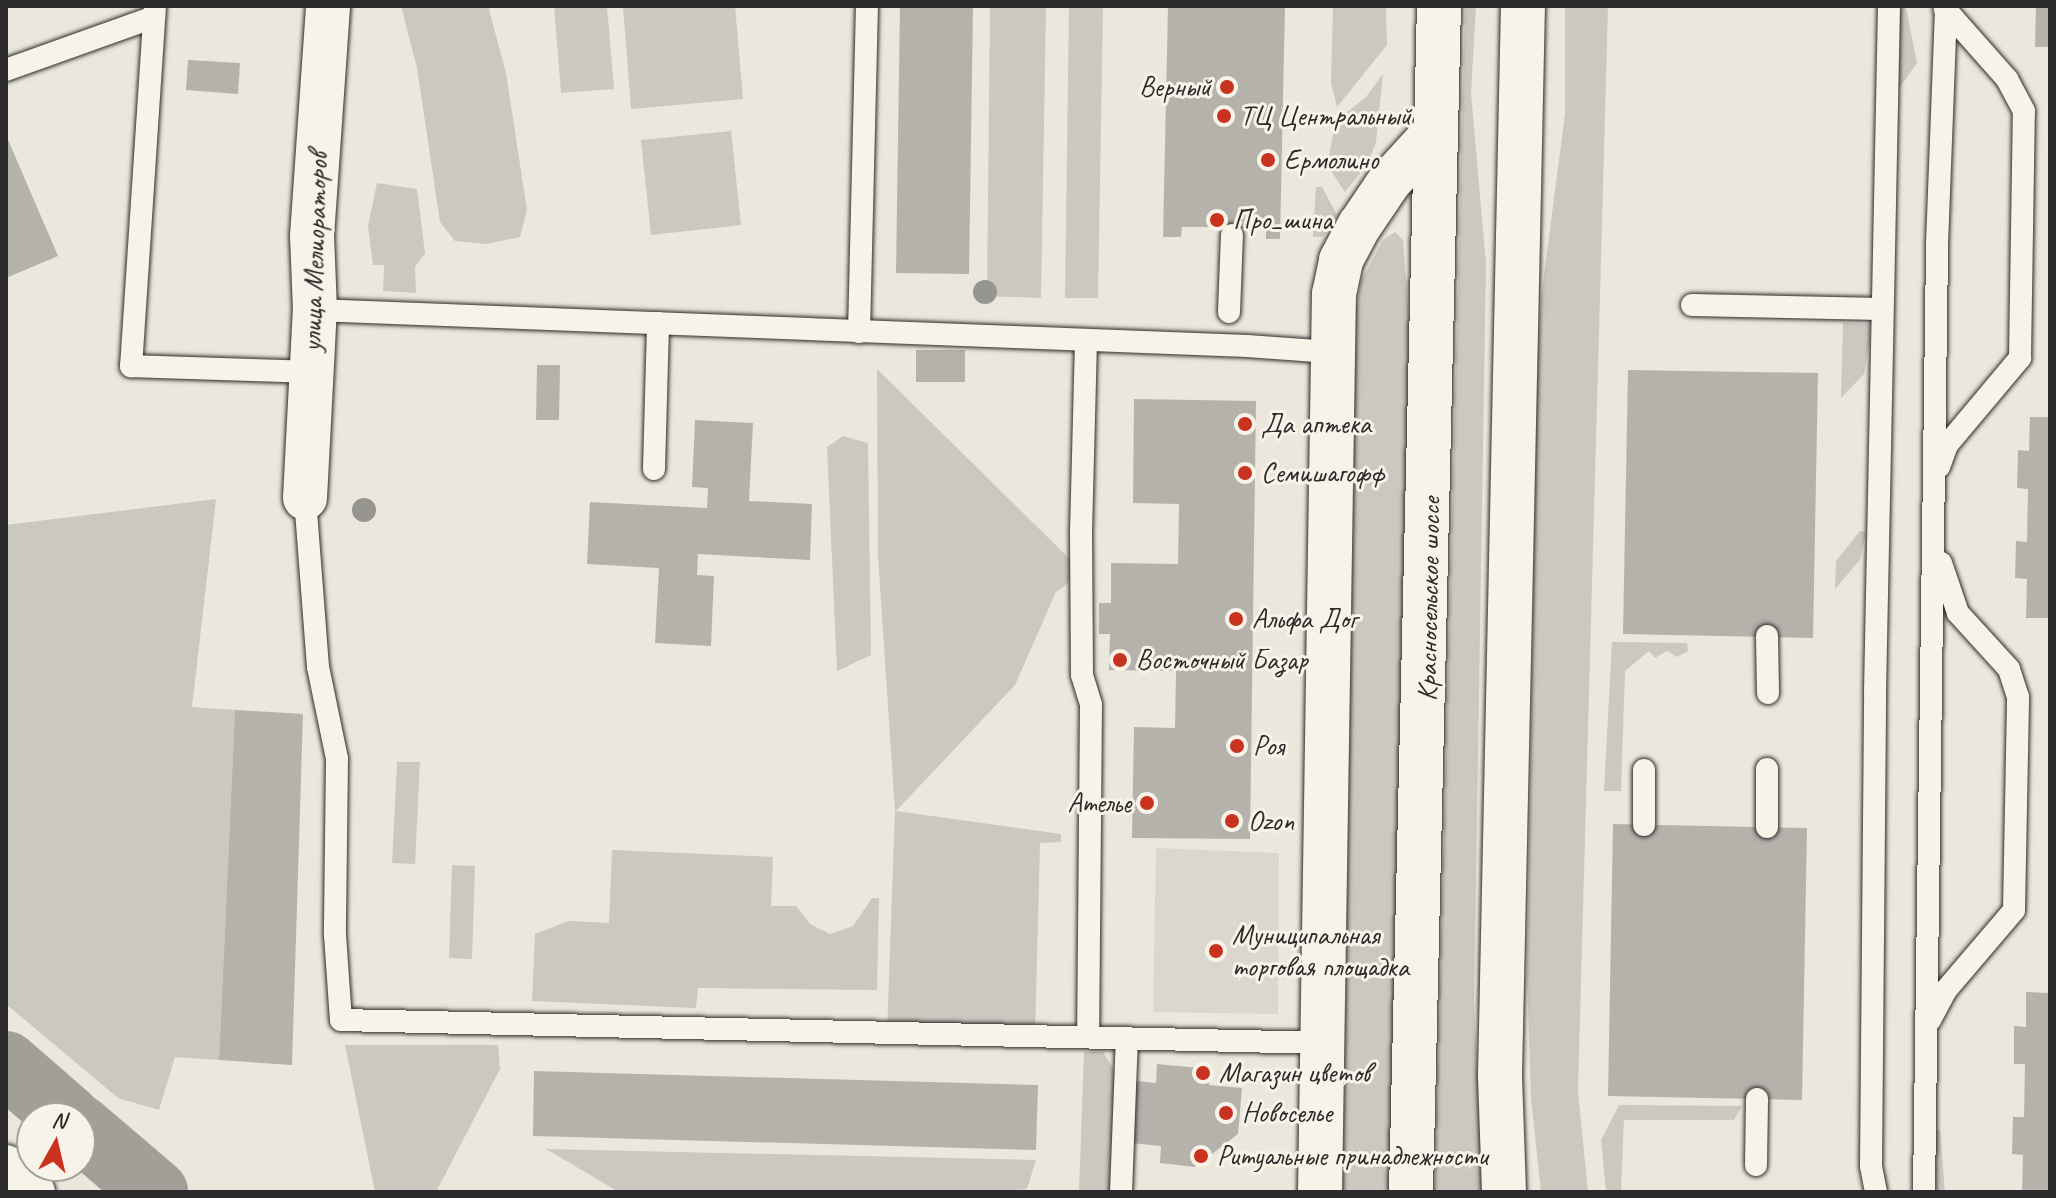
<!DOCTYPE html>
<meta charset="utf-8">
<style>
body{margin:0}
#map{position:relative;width:2056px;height:1198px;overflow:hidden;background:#ebe7dd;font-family:Caveat,sans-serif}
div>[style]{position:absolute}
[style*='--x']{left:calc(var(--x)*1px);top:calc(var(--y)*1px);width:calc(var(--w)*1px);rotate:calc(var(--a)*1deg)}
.built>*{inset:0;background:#dbd7ce}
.green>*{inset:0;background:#cbc8bf}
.river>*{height:66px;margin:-33px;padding:0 33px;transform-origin:33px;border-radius:33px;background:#a29f98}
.building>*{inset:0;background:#b5b2ab}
.roads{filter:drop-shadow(0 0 2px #2b2b2b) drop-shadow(0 0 2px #2b2b2b)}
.lane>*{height:22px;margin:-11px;padding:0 11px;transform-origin:11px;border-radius:11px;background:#f7f3e8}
.street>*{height:44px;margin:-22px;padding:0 22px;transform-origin:22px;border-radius:22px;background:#f7f3e8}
.secondary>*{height:44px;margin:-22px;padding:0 22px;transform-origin:22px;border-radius:22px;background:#f7f3e8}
.trees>*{width:24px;height:24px;margin:-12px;border-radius:50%;background:#97958f}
.dots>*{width:22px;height:22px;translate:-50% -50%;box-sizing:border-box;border:4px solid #f7f3e8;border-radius:50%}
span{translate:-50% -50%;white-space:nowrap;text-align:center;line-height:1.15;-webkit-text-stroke:6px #f7f3e8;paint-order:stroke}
.poi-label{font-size:28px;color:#2b2b2b}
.right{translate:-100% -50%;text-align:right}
.left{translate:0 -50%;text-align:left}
.street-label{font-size:28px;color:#2b2b2b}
.frame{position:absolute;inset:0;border:8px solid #2b2b2b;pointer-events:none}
.north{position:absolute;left:16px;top:1102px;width:80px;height:80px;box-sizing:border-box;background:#f7f3e8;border:2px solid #a5a39c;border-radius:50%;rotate:8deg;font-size:22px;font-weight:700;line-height:32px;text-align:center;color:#2b2b2b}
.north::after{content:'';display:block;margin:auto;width:28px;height:36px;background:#c8321e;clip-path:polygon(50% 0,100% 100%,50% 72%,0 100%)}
</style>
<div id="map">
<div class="built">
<div style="clip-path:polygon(1156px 848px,1279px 853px,1278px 1014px,1153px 1012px)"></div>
</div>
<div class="green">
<div style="clip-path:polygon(401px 6px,488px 6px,506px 73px,527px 210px,520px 237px,487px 244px,455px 241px,440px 222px,417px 68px)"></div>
<div style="clip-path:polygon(554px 6px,607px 6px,614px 89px,561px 93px)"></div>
<div style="clip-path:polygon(623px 6px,735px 6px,743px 99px,631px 109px)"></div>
<div style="clip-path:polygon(990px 6px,1046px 6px,1041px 298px,987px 296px)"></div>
<div style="clip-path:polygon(1069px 6px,1103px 6px,1098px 298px,1065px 298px)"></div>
<div style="clip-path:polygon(1333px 6px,1386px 7px,1386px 14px,1387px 45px,1337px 107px,1331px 83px)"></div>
<div style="clip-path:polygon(1465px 6px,1476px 6px,1471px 93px,1486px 264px,1474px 1001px,1483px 1192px,1435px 1192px)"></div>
<div style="clip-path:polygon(1565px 6px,1608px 6px,1578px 1091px,1588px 1192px,1541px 1192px,1531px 1099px,1527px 976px,1537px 377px,1541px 298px,1565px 114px)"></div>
<div style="clip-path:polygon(1899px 8px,1906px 8px,1917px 63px,1897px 91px)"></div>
<div style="clip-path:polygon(1383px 74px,1376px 142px,1368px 163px,1345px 192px,1327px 165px,1336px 121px,1366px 97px)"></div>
<div style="clip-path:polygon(731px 131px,741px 225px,651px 235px,641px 140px)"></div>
<div style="clip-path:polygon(377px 183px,417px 189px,425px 253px,415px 267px,416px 293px,383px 291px,384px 265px,373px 265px,368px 226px)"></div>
<div style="clip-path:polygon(1316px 187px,1322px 187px,1337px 215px,1323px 237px,1313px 237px)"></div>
<div style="clip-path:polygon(1395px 232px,1403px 240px,1414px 384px,1390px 1192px,1343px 1192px,1356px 312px,1361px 281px,1383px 240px)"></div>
<div style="clip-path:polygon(1843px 323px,1870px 324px,1870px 340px,1864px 374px,1841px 398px)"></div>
<div style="clip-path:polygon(877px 369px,1083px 572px,1056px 592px,1015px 685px,896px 811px,1061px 834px,1061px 842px,1040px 843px,1035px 1036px,887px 1032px,895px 811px,878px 556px)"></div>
<div style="clip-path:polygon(843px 436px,868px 443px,871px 655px,837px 671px,827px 447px)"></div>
<div style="clip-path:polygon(216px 499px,192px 707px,235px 710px,219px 1060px,175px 1057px,159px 1110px,118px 1098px,6px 1004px,6px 525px)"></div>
<div style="clip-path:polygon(1860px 531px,1866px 532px,1860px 560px,1835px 589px,1836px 561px)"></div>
<div style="clip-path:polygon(1612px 642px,1687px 643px,1688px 651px,1677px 657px,1667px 651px,1655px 658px,1649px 651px,1625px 671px,1621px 791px,1604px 791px)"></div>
<div style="clip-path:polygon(397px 762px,420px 762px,415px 864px,392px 863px)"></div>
<div style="clip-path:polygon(612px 850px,773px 857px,771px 906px,796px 906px,810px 924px,830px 934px,853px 926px,872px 898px,879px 898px,877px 990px,698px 988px,696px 1008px,532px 1001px,535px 934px,568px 921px,609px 923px)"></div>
<div style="clip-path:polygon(452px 865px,475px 866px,472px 959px,449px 958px)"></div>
<div style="clip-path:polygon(345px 1045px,498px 1045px,500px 1069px,436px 1192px,375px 1192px)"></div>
<div style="clip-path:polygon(1084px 1052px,1103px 1052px,1118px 1076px,1113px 1190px,1079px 1192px)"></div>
<div style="clip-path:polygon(1619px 1105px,1742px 1106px,1734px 1120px,1624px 1120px,1621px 1192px,1606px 1192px,1601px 1140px)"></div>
<div style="clip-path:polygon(1936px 1130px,1940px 1130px,1945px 1192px,1936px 1192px)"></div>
<div style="clip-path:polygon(546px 1149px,1036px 1160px,1027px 1189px,991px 1192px,619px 1192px)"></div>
</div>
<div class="river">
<div style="--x:6;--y:1064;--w:82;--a:41.1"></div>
<div style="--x:80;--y:1128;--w:99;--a:40.5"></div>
</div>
<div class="building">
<div style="clip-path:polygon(900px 6px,973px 6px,969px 274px,896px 273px)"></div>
<div style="clip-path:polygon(1168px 6px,1285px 6px,1280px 239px,1266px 239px,1266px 229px,1207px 227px,1182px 227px,1181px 237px,1163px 237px)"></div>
<div style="clip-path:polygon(2036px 6px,2050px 6px,2050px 47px,2035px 47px)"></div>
<div style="clip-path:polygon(188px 60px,240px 63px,238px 94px,186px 90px)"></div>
<div style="clip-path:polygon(6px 135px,58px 256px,6px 278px)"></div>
<div style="clip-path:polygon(916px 350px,965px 350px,965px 382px,916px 382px)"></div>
<div style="clip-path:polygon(537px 365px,560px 365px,559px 420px,536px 420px)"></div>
<div style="clip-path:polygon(1628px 370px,1818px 373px,1813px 638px,1623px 634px)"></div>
<div style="clip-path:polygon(1134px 399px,1256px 401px,1250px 839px,1132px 838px,1134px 727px,1175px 728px,1176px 671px,1109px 670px,1110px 634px,1099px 634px,1099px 603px,1111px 603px,1111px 563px,1178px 564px,1179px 504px,1133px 503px)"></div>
<div style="clip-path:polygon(2030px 417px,2050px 417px,2050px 618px,2026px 618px,2027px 579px,2015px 578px,2016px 541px,2027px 542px,2028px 489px,2017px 488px,2018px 450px,2029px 451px)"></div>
<div style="clip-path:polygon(695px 420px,753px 423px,749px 501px,812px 504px,810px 560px,698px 554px,697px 575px,714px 576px,711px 646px,655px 643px,659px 568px,587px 564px,590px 502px,707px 508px,708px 488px,692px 487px)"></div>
<div style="clip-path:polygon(235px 710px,303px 714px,292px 1065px,219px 1060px)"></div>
<div style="clip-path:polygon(1613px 824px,1807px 828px,1802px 1100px,1608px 1096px)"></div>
<div style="clip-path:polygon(2026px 992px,2050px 993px,2050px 1192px,2022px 1192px,2023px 1155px,2012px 1154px,2013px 1117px,2024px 1117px,2025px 1064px,2014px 1064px,2014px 1026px,2026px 1027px)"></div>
<div style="clip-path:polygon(1157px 1064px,1210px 1069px,1209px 1085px,1242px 1088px,1238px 1134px,1195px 1167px,1160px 1163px,1161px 1146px,1131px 1143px,1136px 1081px,1156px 1083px)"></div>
<div style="clip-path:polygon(534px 1071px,1038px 1085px,1036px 1150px,533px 1136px)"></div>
</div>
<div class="roads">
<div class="lane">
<div style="--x:155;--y:6;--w:361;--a:93.8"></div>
<div style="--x:131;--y:366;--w:180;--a:1.9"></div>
<div style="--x:6;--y:70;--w:157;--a:-19.7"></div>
<div style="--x:1692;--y:305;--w:189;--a:1.2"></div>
<div style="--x:315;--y:310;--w:933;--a:2.21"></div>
<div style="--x:1247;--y:346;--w:70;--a:4.1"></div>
<div style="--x:1317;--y:351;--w:17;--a:21"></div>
<div style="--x:1229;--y:312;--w:77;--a:-87.8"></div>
<div style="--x:859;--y:332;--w:326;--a:-88.6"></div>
<div style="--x:1086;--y:341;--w:191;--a:91.5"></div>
<div style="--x:1081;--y:532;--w:143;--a:89.6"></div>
<div style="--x:1082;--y:675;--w:31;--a:73"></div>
<div style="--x:1091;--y:705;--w:332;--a:90.5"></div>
<div style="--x:1939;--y:467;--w:23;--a:-70"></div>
<div style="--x:1947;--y:445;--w:114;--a:-50"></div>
<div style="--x:2020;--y:358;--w:247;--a:-89.1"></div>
<div style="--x:2024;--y:111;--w:36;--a:-118"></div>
<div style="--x:2007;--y:79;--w:94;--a:-131.5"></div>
<div style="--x:654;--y:469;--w:146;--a:-88.4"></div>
<div style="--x:305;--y:498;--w:169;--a:85.6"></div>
<div style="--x:318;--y:667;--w:94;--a:78.3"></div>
<div style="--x:337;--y:759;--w:176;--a:90.7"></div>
<div style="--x:335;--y:935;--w:85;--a:86"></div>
<div style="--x:341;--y:1020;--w:983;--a:1.34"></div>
<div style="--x:1767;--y:636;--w:57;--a:89"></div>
<div style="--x:1644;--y:770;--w:55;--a:90"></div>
<div style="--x:1767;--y:827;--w:58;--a:-90"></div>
<div style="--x:1930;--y:1020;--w:34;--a:-62"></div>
<div style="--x:1946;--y:990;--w:105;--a:-49.6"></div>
<div style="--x:2014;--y:910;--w:213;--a:-88.9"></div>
<div style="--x:2018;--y:697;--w:29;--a:-108"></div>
<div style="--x:2009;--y:669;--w:76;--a:-132.3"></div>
<div style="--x:1958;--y:613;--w:53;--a:-108.8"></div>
<div style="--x:1756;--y:1165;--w:66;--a:-89.1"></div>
<div style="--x:1121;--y:1192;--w:153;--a:-87.8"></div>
<div style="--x:1876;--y:1192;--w:26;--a:-101"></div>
<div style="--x:1871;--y:1166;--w:474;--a:-89.5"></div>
<div style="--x:1875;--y:692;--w:686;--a:-88.83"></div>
<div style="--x:1924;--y:1192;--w:948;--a:-89.21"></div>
<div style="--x:1937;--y:244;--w:233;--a:-87.8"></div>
</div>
<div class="street">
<div style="--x:305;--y:498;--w:188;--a:-87"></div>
<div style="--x:315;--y:310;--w:74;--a:-92.3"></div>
<div style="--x:312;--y:236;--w:231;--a:-86"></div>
<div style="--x:6;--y:1167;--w:37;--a:43"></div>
<div style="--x:1320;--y:1192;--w:898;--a:-89.11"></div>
<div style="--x:1334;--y:294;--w:35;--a:-78"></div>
<div style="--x:1341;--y:260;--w:40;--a:-62"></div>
<div style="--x:1360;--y:225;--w:52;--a:-56"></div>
<div style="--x:1389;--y:182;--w:65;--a:-47.5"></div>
</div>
<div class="secondary">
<div style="--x:1411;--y:1192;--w:1186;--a:-88.65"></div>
<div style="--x:1504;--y:1192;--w:117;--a:-92"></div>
<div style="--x:1500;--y:1075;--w:1069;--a:-88.77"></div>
</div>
</div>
<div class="trees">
<div style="left:985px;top:292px"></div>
<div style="left:364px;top:510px"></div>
</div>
<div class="dots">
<div style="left:1227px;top:87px;background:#c8321e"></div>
<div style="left:1224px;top:116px;background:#c8321e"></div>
<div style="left:1268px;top:160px;background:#c8321e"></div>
<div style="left:1217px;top:220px;background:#c8321e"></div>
<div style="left:1245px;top:424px;background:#c8321e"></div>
<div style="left:1245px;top:473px;background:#c8321e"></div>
<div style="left:1236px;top:619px;background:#c8321e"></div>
<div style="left:1120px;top:660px;background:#c8321e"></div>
<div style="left:1237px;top:746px;background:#c8321e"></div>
<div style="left:1147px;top:803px;background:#c8321e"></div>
<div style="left:1232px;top:821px;background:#c8321e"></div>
<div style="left:1216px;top:951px;background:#c8321e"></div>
<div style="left:1203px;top:1073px;background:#c8321e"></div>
<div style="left:1226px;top:1113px;background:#c8321e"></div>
<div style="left:1201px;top:1156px;background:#c8321e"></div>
</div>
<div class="poi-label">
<span class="right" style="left:1211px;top:87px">Верный</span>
<span class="left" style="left:1240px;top:116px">ТЦ Центральный</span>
<span class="left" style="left:1284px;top:160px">Ермолино</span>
<span class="left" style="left:1233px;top:220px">Про_шина</span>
<span class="left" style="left:1261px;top:424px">Да аптека</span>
<span class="left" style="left:1261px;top:473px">Семишагофф</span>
<span class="left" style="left:1252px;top:619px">Альфа Дог</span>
<span class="left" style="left:1136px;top:660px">Восточный Базар</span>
<span class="left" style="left:1253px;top:746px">Роя</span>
<span class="right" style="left:1131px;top:803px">Ателье</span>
<span class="left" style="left:1248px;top:821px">Ozon</span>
<span class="left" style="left:1232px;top:951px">Муниципальная<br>торговая площадка</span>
<span class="left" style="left:1219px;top:1073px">Магазин цветов</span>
<span class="left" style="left:1242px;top:1113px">Новоселье</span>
<span class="left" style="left:1217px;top:1156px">Ритуальные принадлежности</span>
</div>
<div class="street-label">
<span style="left:315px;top:252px;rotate:-88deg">улица Мелиораторов</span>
<span style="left:1429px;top:599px;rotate:-89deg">Красносельское шоссе</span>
</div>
<div class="frame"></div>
<div class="north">N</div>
</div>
